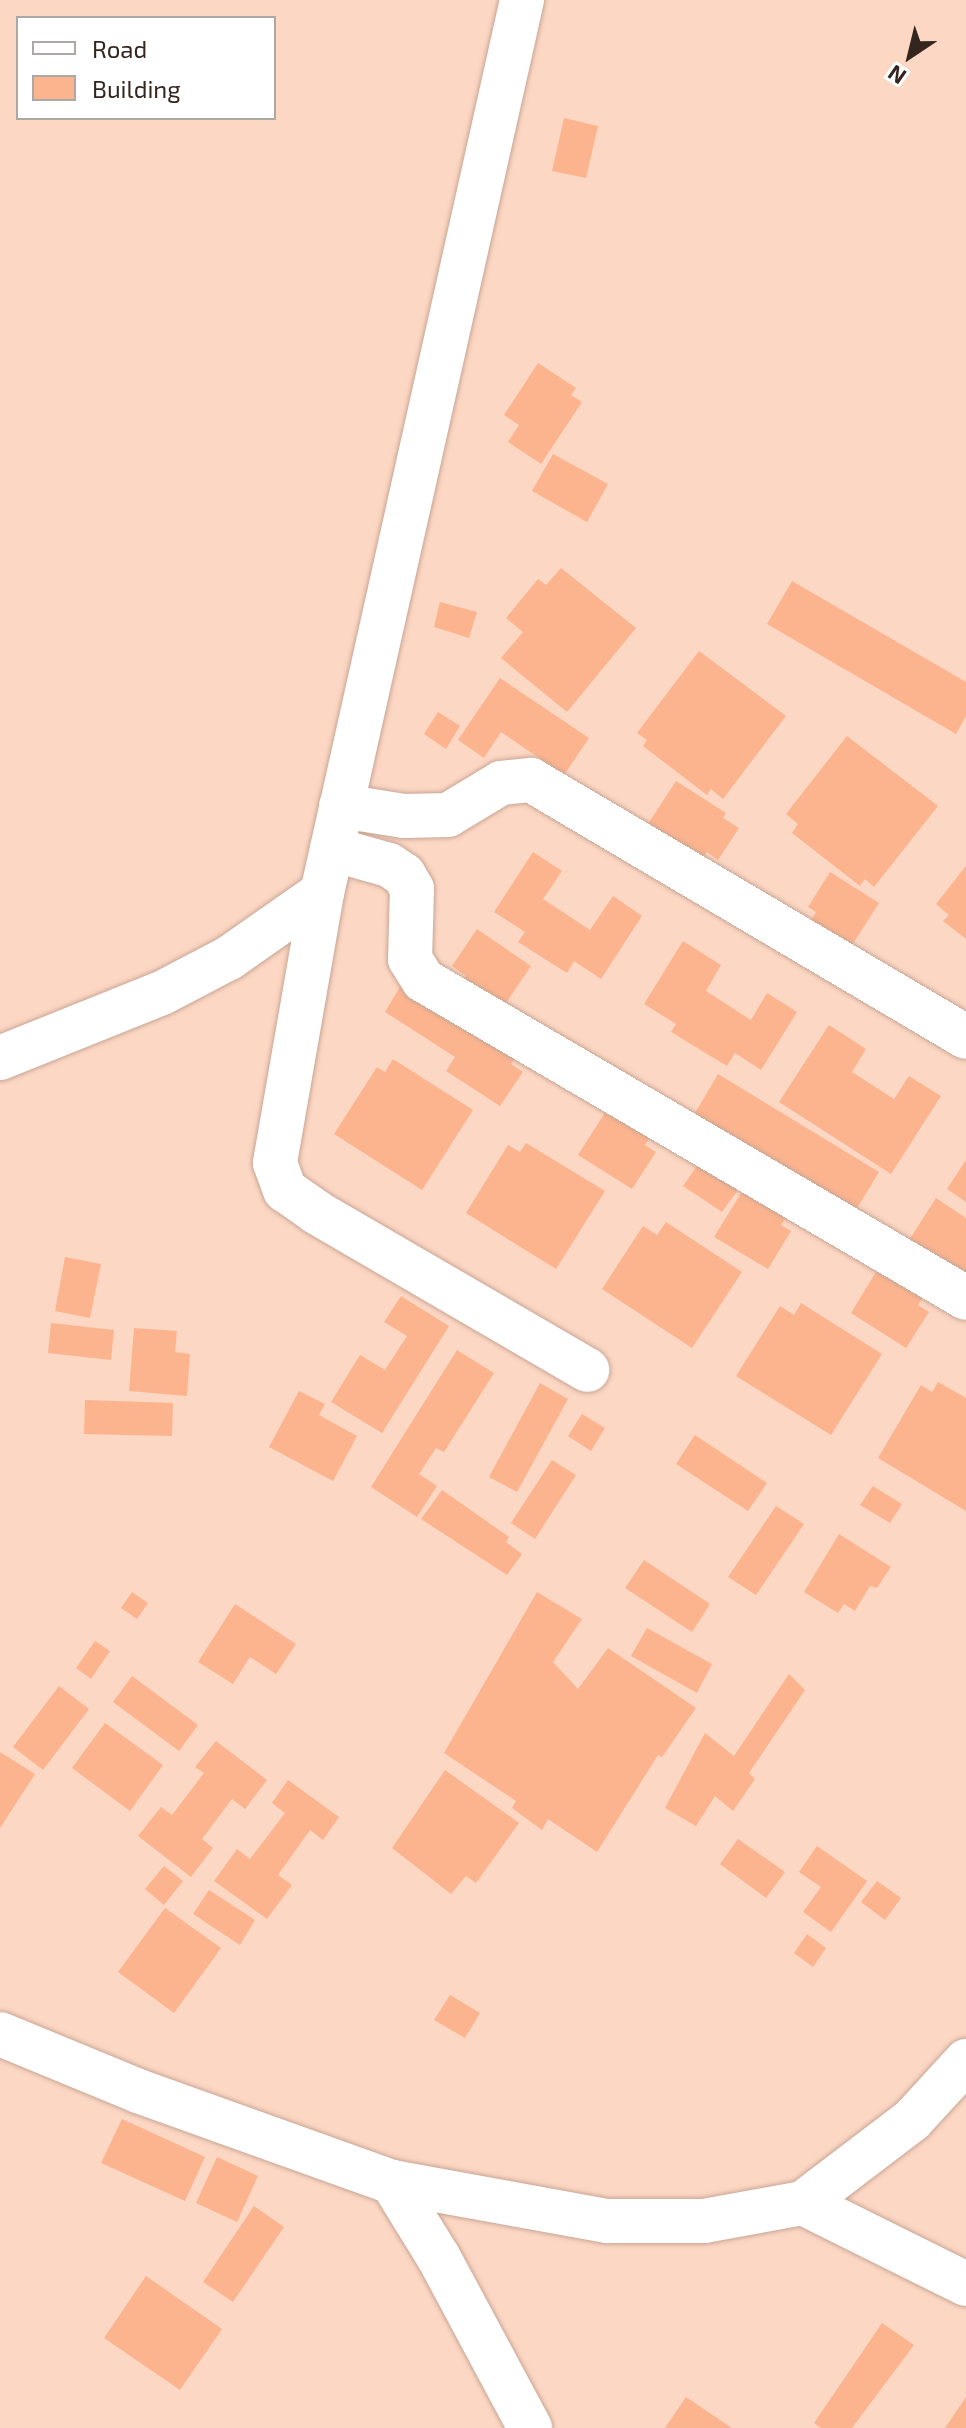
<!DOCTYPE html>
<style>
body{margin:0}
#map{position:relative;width:966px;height:2428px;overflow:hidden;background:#fcd7c4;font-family:"Exo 2",sans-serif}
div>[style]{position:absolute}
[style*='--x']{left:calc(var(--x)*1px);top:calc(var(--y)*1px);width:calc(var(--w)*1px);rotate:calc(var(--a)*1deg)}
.building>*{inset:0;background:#fcb48f}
.roads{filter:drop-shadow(0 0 2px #c9a594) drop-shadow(0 0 2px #c9a594)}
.minor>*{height:44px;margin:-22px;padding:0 22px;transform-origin:22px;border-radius:22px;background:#fff}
span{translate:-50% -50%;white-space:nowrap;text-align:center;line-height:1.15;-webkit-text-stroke:7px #fff;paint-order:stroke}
.legend{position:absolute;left:16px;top:16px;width:260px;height:104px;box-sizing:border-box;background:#fff;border:2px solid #aea8a5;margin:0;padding:10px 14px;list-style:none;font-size:24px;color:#34261f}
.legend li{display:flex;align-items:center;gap:16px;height:40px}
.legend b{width:40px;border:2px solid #aea8a5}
.north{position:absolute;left:870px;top:16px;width:80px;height:80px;-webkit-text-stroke:6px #fff;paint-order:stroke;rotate:215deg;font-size:22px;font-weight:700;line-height:32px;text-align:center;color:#34261f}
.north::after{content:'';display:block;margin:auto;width:28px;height:36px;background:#34261f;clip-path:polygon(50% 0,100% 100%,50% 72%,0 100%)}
</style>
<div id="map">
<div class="building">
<div style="clip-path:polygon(564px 118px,598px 126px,586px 178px,552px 171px)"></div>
<div style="clip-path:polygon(538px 363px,576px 388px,571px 395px,582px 402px,541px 464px,508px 442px,519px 425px,504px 415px)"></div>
<div style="clip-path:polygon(553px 454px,608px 484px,587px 522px,532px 491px)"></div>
<div style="clip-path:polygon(561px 568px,636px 628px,567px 712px,501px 658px,523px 632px,506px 618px,538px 579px,546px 585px)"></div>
<div style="clip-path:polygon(792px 581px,966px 682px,966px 716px,956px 734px,767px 624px)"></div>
<div style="clip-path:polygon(440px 602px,477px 612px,469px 638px,434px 627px)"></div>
<div style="clip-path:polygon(699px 651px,786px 716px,723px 799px,711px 789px,707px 795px,643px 746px,647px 740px,637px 733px)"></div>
<div style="clip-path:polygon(500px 678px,589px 738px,564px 775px,501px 732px,484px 758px,458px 740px)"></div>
<div style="clip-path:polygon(438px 712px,460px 726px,446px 749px,424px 734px)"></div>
<div style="clip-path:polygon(847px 736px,938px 806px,874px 887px,865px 879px,860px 886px,792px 833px,798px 824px,786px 814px)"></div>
<div style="clip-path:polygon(676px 781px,726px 813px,723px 818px,739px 828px,718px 860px,707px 852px,700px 863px,646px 827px)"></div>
<div style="clip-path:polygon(533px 852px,562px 871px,543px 899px,590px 930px,613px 896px,642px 916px,601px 979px,574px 961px,567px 973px,518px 942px,525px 932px,494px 912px)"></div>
<div style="clip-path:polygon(966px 866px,966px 939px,943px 921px,949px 915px,936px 904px)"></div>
<div style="clip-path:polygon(830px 872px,879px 903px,847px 953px,807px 927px,816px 912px,808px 907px)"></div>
<div style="clip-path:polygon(477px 929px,531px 966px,502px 1009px,461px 982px,466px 976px,452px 966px)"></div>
<div style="clip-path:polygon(683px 941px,721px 965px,706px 991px,751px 1020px,767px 993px,797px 1012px,761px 1070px,735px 1053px,727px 1066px,671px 1032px,676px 1024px,644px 1004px)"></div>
<div style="clip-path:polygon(400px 987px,469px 1031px,517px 1054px,511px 1064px,523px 1072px,500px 1106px,446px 1071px,455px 1057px,385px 1012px)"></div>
<div style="clip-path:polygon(829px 1025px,866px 1049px,852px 1072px,894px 1099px,909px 1076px,941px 1096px,891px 1174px,779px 1102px)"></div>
<div style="clip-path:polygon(393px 1059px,473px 1110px,422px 1190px,334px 1134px,377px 1067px,385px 1072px)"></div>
<div style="clip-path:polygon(718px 1074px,879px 1172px,848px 1223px,688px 1125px)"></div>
<div style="clip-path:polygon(608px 1108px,651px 1135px,645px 1145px,656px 1152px,632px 1189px,578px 1155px)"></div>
<div style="clip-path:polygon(526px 1143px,605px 1191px,556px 1269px,466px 1213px,508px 1145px,520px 1152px)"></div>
<div style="clip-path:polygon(701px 1160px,740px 1187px,722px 1212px,683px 1186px)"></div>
<div style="clip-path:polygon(966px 1160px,966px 1202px,947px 1189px)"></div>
<div style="clip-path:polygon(743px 1190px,787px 1216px,781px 1225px,791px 1231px,768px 1269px,714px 1237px)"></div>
<div style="clip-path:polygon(936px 1198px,966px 1218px,966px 1273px,952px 1264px,947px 1272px,906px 1245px)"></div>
<div style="clip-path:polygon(666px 1222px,742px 1272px,692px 1348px,602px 1289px,643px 1226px,657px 1235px)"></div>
<div style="clip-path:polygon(65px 1257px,101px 1264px,90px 1318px,55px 1311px)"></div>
<div style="clip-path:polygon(879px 1267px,924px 1295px,918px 1305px,929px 1312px,906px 1348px,851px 1313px)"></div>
<div style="clip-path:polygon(401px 1296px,449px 1326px,382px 1433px,331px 1402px,360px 1355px,385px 1370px,407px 1336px,384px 1322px)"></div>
<div style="clip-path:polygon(801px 1303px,882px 1354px,831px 1435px,736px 1376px,780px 1306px,794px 1315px)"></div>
<div style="clip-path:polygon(51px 1323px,114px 1330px,111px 1360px,48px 1353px)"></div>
<div style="clip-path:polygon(134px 1328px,177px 1331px,175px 1352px,190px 1354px,187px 1396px,129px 1391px)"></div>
<div style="clip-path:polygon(457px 1350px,494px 1373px,444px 1452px,436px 1448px,419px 1474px,437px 1486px,417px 1517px,371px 1487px)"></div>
<div style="clip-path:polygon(938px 1382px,966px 1398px,966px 1511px,878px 1458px,921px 1385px,932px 1392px)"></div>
<div style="clip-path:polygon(540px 1383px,568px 1399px,517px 1492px,489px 1477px)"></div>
<div style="clip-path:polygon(299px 1391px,325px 1404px,319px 1415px,357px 1436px,333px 1481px,269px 1447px)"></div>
<div style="clip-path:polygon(85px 1400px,173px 1403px,172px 1436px,84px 1434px)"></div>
<div style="clip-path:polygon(582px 1414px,605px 1428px,591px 1451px,568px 1436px)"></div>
<div style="clip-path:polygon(695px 1435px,767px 1483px,748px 1511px,676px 1464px)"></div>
<div style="clip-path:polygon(552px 1460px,576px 1475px,535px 1539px,511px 1523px)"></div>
<div style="clip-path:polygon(873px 1486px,902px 1504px,890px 1523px,860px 1505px)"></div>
<div style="clip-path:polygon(442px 1490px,509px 1537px,506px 1542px,522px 1554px,507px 1575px,421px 1519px)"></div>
<div style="clip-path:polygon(776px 1506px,804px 1524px,756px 1595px,728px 1577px)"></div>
<div style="clip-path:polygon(839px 1534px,891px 1567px,877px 1588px,870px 1586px,855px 1611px,844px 1604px,838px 1613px,804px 1592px)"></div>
<div style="clip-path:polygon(644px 1560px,710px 1604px,692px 1632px,625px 1588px)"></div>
<div style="clip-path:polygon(132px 1592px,148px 1603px,137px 1619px,121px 1608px)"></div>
<div style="clip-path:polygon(537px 1592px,582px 1619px,553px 1662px,578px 1689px,608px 1648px,696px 1708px,662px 1757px,658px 1755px,597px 1852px,548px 1819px,542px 1830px,512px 1808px,516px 1801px,444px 1753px)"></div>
<div style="clip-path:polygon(235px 1604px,296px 1644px,276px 1674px,250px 1657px,233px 1684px,198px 1662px)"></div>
<div style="clip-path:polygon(647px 1628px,712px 1664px,697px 1693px,631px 1656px)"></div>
<div style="clip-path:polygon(95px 1641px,110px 1651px,91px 1679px,76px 1668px)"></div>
<div style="clip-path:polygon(789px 1674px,805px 1690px,749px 1773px,755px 1779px,733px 1811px,715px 1796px,696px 1826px,665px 1808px,705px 1733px,734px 1756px)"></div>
<div style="clip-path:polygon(132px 1676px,198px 1725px,179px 1751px,113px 1702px)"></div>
<div style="clip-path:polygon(59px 1686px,89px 1709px,43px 1770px,13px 1747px)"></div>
<div style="clip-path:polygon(105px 1723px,163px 1765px,130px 1811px,72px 1768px)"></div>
<div style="clip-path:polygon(216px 1741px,267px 1780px,245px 1809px,232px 1799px,202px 1839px,213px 1848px,191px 1877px,138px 1836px,161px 1807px,172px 1815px,204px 1773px,195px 1767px)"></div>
<div style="clip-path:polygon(0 1752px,35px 1774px,0 1828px)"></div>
<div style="clip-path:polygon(445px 1770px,519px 1823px,476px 1883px,466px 1876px,451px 1894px,392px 1848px)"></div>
<div style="clip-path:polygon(288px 1780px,339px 1817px,323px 1840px,310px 1830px,278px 1875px,292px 1885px,267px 1919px,214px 1881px,237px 1849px,250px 1859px,285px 1813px,272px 1803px)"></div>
<div style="clip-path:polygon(738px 1839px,785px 1872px,766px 1898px,720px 1864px)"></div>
<div style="clip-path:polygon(817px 1846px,867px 1881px,831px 1932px,803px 1912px,821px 1887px,799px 1872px)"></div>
<div style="clip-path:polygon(164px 1866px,183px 1881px,164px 1905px,145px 1889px)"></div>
<div style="clip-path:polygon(877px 1881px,901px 1898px,885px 1920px,861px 1902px)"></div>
<div style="clip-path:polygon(209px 1890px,255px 1920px,240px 1945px,193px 1914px)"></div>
<div style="clip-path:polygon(165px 1908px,221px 1948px,174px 2013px,118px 1972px)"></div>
<div style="clip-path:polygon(807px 1934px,826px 1948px,813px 1967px,794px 1953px)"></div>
<div style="clip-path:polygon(450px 1995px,480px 2013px,465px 2038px,434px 2020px)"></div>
<div style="clip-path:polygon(122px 2119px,205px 2157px,185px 2201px,101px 2163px)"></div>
<div style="clip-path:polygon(217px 2157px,258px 2176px,237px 2222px,196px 2203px)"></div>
<div style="clip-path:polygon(254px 2206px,284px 2227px,233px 2302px,203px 2282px)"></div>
<div style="clip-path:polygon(146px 2276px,222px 2329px,180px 2390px,104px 2338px)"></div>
<div style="clip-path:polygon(882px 2323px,914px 2345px,852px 2428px,821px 2428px,814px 2423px)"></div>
<div style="clip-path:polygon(686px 2397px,732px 2428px,665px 2428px)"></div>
<div style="clip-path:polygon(966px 2397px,966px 2428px,945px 2428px)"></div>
</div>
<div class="roads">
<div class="minor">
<div style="--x:522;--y:0;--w:915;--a:102.62"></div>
<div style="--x:322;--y:893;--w:274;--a:99.9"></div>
<div style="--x:275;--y:1163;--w:29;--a:70"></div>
<div style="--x:285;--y:1190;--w:38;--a:35"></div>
<div style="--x:316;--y:1212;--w:314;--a:30.2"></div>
<div style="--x:341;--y:806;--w:64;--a:9"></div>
<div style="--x:404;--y:816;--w:44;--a:-1.3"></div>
<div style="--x:448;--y:815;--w:62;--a:-31.1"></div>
<div style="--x:501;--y:783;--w:30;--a:-6"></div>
<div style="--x:531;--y:780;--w:505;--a:30.57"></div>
<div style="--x:332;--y:849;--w:59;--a:15.7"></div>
<div style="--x:389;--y:865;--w:18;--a:34"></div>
<div style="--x:404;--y:875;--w:16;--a:60"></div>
<div style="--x:412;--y:889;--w:70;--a:91.6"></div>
<div style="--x:410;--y:959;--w:25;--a:58"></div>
<div style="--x:423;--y:980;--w:629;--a:30.35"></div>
<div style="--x:0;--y:1058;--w:175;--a:-21.9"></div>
<div style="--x:162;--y:993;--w:76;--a:-27.6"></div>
<div style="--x:229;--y:958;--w:113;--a:-35"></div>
<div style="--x:0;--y:2034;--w:149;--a:22.4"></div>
<div style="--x:138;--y:2091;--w:270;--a:19.7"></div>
<div style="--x:392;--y:2182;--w:219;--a:10.3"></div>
<div style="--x:607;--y:2221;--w:97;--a:0"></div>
<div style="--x:704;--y:2221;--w:101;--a:-10.3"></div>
<div style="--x:803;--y:2203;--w:137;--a:-37.3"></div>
<div style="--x:912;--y:2120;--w:80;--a:-47.5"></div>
<div style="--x:392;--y:2182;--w:89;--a:58.3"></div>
<div style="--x:439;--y:2258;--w:193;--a:61.8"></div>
<div style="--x:803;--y:2203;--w:182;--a:26.4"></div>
</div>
</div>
<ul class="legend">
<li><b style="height:10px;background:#fff"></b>Road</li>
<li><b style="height:22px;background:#fcb48f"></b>Building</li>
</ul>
<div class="north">N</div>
</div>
